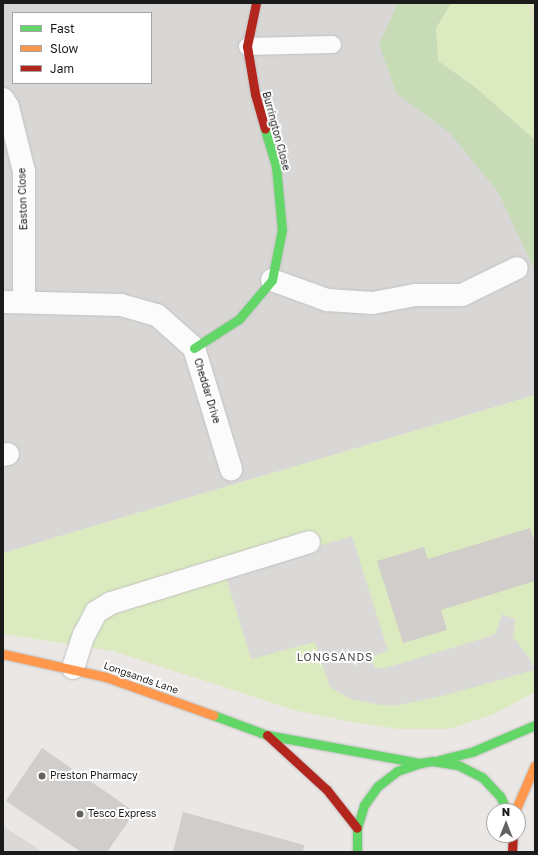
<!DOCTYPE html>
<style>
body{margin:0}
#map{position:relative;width:538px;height:855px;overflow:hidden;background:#eae7e4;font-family:"Golos Text",sans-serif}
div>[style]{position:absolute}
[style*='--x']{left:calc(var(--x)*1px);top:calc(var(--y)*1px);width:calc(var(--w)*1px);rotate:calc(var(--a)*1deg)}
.residential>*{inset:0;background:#d9d7d5}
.grass>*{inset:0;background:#dbeabf}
.forest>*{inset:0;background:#c7dbb6}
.parking>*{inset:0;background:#dad9d7}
.building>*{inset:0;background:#d1cdca}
.path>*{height:2.5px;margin-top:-1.25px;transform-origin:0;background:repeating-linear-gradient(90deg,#ead7d6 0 2px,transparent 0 4px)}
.roads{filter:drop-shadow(0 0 1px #c2c1c0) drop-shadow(0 0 1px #c2c1c0)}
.lane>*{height:17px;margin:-8.5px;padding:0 8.5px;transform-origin:8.5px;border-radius:8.5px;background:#fcfbfb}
.street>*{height:22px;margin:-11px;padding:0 11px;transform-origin:11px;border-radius:11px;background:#fcfbfb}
.fast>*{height:9px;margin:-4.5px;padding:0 4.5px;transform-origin:4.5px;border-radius:4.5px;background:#63d668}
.slow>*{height:9px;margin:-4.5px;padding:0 4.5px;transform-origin:4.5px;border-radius:4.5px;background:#ff974d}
.jam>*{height:9px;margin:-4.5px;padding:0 4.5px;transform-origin:4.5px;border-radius:4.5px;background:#b3261e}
.dots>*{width:11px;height:11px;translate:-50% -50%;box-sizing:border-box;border:2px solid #fff;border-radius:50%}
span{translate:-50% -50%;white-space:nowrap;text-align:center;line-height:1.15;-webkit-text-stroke:4px #fff;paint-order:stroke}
.street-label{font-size:10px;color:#1b1b1b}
.poi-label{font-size:10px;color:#1b1b1b}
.left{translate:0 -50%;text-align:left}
.neighbourhood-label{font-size:11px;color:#4e4e4e;letter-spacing:1px}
.frame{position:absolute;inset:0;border:4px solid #1b1b1b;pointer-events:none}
.legend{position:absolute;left:12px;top:12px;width:140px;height:72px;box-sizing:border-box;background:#fff;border:1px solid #a4a4a4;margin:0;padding:5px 7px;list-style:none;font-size:12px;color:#1b1b1b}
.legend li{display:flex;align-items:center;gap:8px;height:20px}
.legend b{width:20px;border:1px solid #a4a4a4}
.north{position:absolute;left:486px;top:803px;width:40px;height:40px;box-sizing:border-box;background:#fff;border:1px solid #a4a4a4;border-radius:50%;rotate:0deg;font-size:11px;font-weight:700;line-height:16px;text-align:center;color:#1b1b1b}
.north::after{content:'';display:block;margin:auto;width:14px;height:18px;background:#636261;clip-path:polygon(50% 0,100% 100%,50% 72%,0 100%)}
</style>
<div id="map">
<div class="residential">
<div style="clip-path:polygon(evenodd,3px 3px,535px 3px,535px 395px,3px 553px,3px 3px,13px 13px,151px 13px,151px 83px,13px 83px,13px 13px)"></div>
</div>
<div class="grass">
<div style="clip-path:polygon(451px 3px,535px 3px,535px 140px,476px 88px,438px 61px,436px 28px)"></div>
<div style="clip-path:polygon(535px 395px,535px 692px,494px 714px,449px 729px,399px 729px,346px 721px,294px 710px,113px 651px,3px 634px,3px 553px)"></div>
</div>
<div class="forest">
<div style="clip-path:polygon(398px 3px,451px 3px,436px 28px,438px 61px,476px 88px,535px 140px,535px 271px,498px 192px,449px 132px,396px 93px,379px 44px)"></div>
</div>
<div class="parking">
<div style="clip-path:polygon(352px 536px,388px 651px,369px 657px,375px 667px,382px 669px,488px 637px,496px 633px,502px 614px,515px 619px,513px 637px,531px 660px,535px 670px,446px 695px,394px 706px,381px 705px,350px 699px,330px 687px,315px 642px,251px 659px,225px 574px)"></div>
<div style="clip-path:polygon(3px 826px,43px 852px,3px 852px)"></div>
</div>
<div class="building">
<div style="clip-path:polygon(530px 528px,535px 543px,535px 581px,441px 610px,447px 630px,403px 643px,377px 561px,424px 547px,428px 559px)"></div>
<div style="clip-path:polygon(42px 748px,135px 812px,107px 852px,81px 852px,6px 801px)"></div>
<div style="clip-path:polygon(183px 812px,304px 845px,303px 852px,173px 852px)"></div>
</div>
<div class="path">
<div style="--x:530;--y:3;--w:25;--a:78"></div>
</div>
<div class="roads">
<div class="lane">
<div style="--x:247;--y:46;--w:85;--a:-1.3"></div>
</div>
<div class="street">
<div style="--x:3;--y:99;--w:9;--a:58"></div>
<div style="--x:8;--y:107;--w:66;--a:76"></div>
<div style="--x:24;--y:171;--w:131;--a:90"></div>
<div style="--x:272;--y:280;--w:59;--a:20"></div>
<div style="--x:327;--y:300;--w:46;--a:3.7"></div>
<div style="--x:373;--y:303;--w:43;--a:-10.8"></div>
<div style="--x:415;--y:295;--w:47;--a:0"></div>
<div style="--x:462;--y:295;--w:61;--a:-26.1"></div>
<div style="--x:3;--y:302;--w:118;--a:1.5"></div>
<div style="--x:121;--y:305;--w:37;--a:16"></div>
<div style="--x:157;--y:315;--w:50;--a:41.7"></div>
<div style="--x:194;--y:348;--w:127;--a:73"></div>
<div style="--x:3;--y:455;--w:5;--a:-11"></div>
<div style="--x:73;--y:668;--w:35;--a:-72"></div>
<div style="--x:84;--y:635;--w:26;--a:-62"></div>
<div style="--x:96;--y:612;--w:17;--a:-31"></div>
<div style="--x:111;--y:603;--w:207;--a:-17.1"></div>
</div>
<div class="fast">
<div style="--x:194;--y:348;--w:54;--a:-32.8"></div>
<div style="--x:239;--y:319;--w:51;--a:-49.8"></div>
<div style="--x:272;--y:280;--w:51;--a:-78.7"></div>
<div style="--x:282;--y:230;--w:64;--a:-95.4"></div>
<div style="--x:276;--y:166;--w:39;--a:-107"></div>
<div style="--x:213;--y:715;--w:58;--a:20.3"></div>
<div style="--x:267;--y:735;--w:156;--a:10.4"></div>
<div style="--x:439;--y:760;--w:36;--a:-14"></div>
<div style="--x:474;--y:751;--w:66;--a:-23.1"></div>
<div style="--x:357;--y:852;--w:24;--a:-90"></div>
<div style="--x:357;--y:828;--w:24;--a:-73"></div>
<div style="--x:364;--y:805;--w:24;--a:-54"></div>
<div style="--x:378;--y:786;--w:24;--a:-38"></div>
<div style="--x:397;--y:771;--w:24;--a:-19"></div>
<div style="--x:420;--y:763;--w:12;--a:-9"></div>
<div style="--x:432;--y:761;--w:26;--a:9"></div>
<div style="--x:458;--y:765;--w:27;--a:27"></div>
<div style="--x:482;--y:777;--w:26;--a:47"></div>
<div style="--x:500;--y:796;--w:17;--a:65"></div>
</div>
<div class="slow">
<div style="--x:3;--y:654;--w:106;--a:12.6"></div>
<div style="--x:106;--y:677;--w:114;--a:19.6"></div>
<div style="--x:515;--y:811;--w:50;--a:-66.5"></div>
</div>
<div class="jam">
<div style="--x:256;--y:3;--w:44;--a:101.8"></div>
<div style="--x:247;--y:46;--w:49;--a:80.5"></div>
<div style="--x:255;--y:94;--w:36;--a:74"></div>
<div style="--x:267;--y:735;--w:81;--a:42.5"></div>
<div style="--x:327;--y:790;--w:48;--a:51.7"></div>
<div style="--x:512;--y:852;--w:17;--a:-87"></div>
</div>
</div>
<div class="dots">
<div style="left:42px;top:776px;background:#636261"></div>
<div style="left:80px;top:814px;background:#636261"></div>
</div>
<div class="street-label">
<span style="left:276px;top:131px;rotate:75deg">Burrington Close</span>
<span style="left:23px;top:199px;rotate:-92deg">Easton Close</span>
<span style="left:207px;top:391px;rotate:73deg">Cheddar Drive</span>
<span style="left:141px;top:678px;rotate:19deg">Longsands Lane</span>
</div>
<div class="poi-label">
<span class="left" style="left:50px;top:776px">Preston Pharmacy</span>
<span class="left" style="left:88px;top:814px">Tesco Express</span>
</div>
<div class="neighbourhood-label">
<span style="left:335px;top:657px">LONGSANDS</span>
</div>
<div class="frame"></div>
<ul class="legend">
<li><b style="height:5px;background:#63d668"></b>Fast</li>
<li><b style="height:5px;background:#ff974d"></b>Slow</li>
<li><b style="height:5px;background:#b3261e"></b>Jam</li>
</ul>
<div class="north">N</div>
</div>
